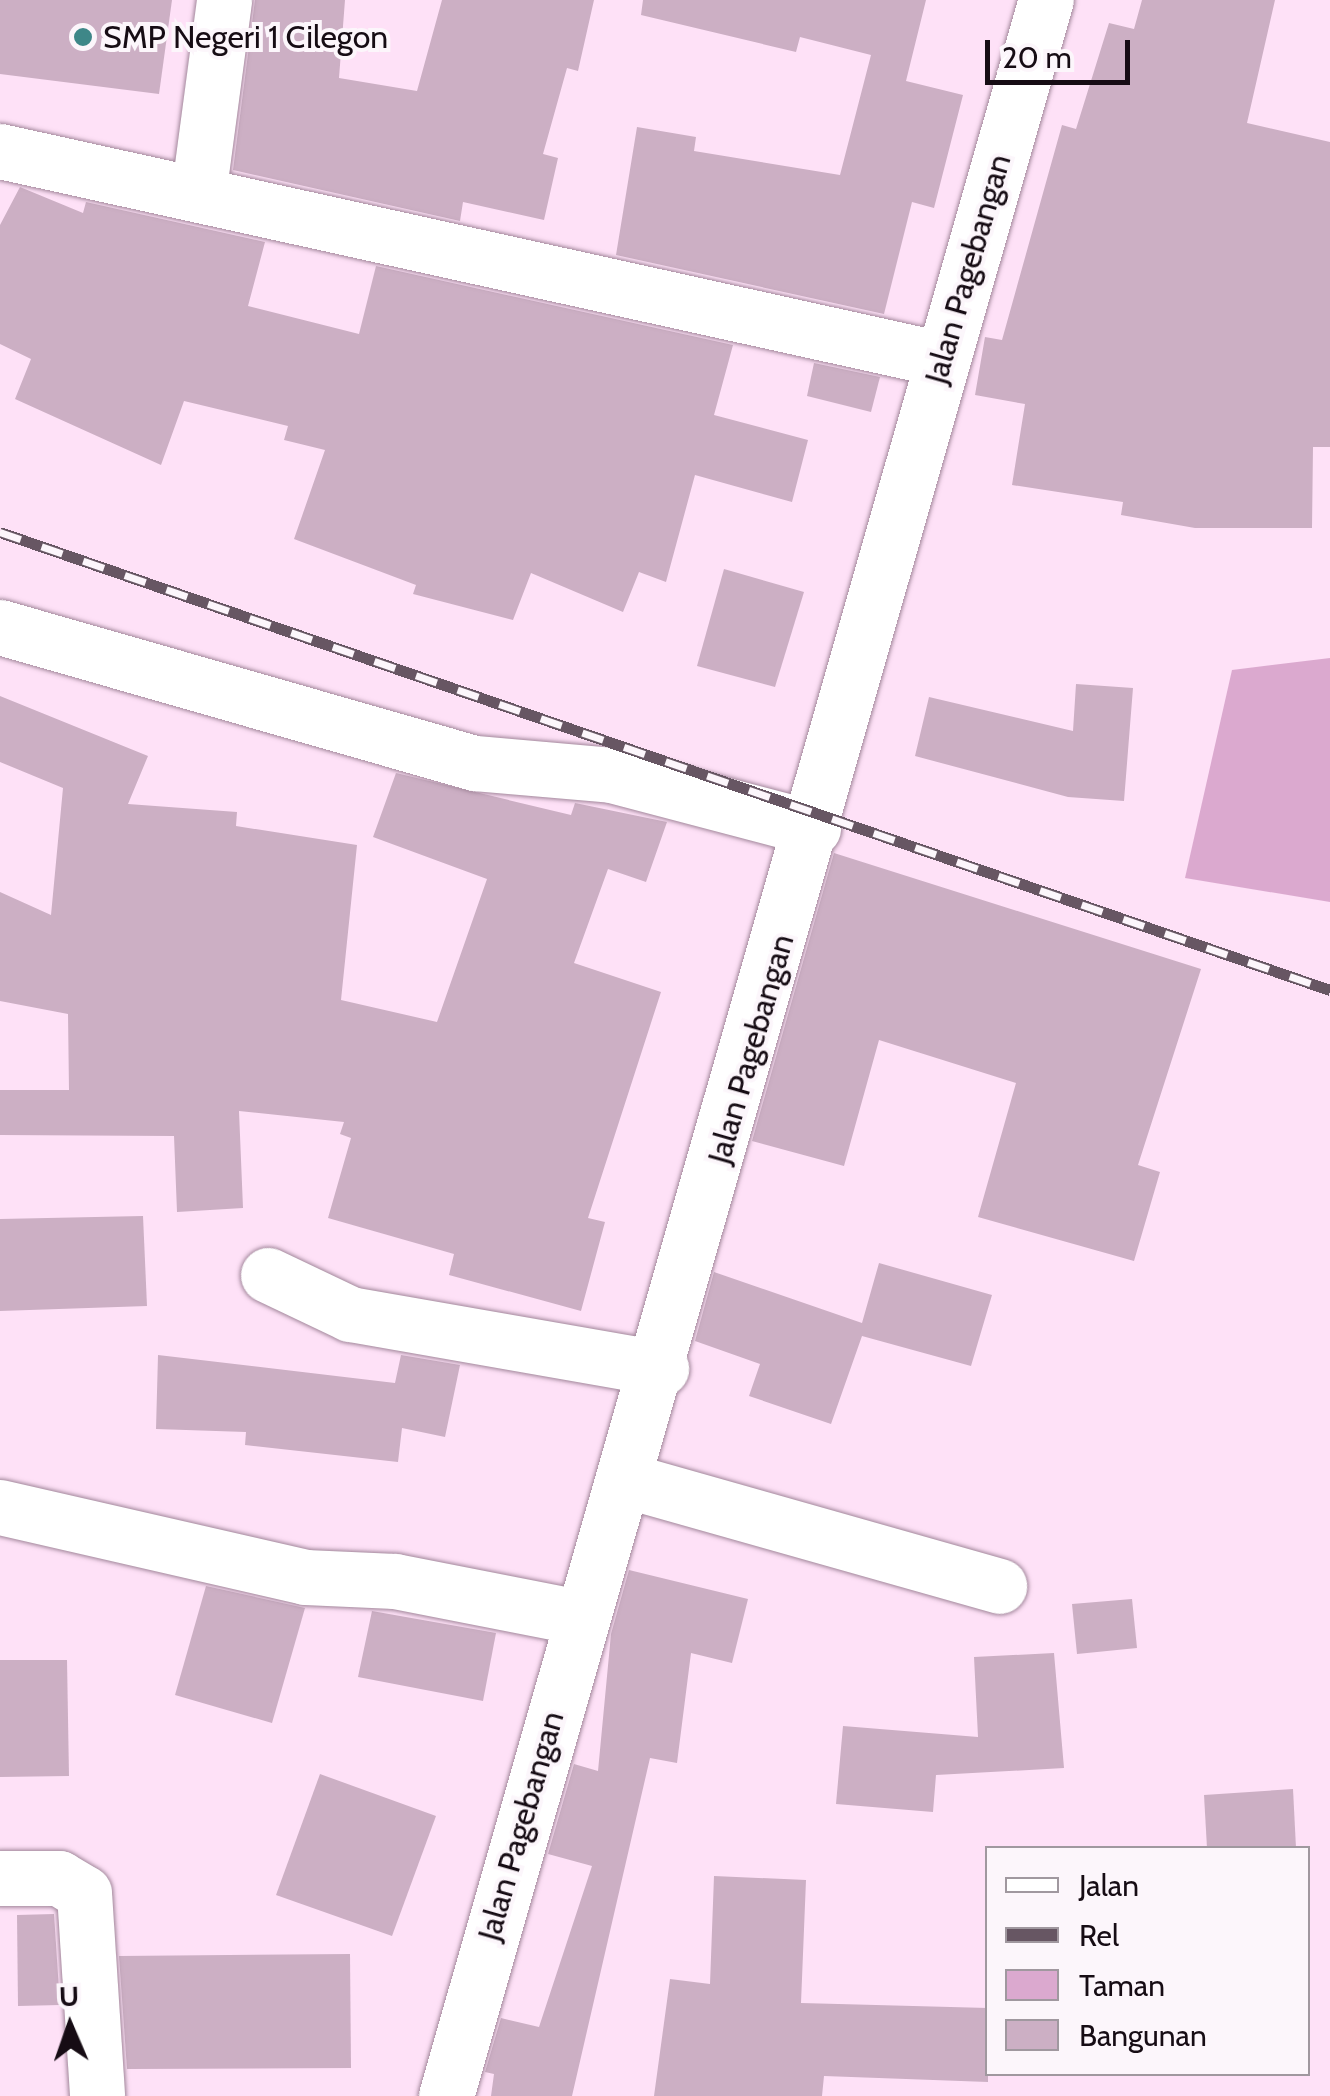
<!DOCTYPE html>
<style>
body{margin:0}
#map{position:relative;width:1330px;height:2096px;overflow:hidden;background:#fee1f7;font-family:Cabin,sans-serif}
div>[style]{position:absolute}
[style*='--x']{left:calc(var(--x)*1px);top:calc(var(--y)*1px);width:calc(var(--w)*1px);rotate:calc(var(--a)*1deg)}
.green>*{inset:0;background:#dba9cf}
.building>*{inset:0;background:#ccafc4}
.roads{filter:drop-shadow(0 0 2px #a2879b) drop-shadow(0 0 2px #a2879b)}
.minor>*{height:55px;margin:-27.5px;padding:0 27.5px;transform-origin:27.5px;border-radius:27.5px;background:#fff}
.rail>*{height:11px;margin-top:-5.5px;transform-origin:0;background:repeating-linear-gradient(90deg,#fcf6fb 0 22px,#675663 0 44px);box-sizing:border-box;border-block:2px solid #675663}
.dots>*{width:28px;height:28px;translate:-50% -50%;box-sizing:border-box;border:5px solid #fcf6fb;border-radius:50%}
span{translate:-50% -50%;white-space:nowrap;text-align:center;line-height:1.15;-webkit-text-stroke:8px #fcf6fb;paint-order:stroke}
.poi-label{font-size:32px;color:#160c14}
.left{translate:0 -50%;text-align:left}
.street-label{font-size:32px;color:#160c14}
.legend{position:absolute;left:985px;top:1846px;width:325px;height:230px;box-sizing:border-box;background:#fcf6fb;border:2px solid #a0989f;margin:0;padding:12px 18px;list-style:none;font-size:30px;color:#160c14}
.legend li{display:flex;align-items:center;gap:20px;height:50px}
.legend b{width:50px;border:2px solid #a0989f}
.north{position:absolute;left:20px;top:1976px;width:100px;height:100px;-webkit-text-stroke:8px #fcf6fb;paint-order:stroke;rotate:358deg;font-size:28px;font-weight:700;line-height:40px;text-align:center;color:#160c14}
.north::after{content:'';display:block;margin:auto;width:35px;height:45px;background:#160c14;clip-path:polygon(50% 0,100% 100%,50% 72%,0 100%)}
.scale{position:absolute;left:985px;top:40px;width:145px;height:45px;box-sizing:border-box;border:5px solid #160c14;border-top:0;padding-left:12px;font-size:30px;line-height:35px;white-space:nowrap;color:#160c14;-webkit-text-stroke:8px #fcf6fb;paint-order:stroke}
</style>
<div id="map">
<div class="green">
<div style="clip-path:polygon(1330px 658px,1330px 902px,1185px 878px,1232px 670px)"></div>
</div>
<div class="building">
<div style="clip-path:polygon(0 0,172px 0,159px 94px,0 74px)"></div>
<div style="clip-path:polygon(255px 0,345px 0,339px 78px,417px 91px,442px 0,594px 0,578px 71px,567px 68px,543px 154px,558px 158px,544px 220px,463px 202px,460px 221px,233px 170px)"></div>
<div style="clip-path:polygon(643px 0,926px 0,906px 81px,963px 95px,934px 208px,912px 202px,884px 314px,616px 255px,637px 127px,696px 137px,694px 151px,840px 175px,871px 55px,800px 37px,796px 52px,641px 15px)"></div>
<div style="clip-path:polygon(1142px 0,1275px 0,1247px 123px,1330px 142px,1330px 447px,1313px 447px,1312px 528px,1195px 528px,1121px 515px,1123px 502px,1012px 485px,1025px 404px,975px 395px,985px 337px,1002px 340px,1062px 125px,1076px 129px,1109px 23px,1134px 29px)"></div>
<div style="clip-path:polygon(20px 187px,83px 213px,86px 202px,265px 242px,248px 306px,359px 334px,376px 266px,733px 345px,714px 415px,808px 440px,792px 502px,695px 475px,666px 582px,639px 572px,623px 612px,531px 573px,513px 620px,413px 594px,416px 585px,294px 539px,325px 450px,284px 440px,288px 426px,184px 401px,161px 465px,15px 399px,31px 359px,0 344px,0 225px)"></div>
<div style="clip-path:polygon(814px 363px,880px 377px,871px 412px,807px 396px)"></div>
<div style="clip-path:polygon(724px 569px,804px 592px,775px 687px,697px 666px)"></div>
<div style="clip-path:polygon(1076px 684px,1133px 688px,1124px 801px,1068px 797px,915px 756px,929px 697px,1073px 731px)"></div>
<div style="clip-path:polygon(0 696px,148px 756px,128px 804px,237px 812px,236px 826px,357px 845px,341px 1000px,437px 1022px,487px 879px,373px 837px,396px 773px,571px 815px,575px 803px,667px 822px,646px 882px,608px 869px,574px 963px,661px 992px,588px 1218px,605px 1222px,581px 1311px,449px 1275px,454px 1254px,328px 1218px,351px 1138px,340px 1134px,344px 1122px,239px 1111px,243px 1208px,177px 1212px,174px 1136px,0 1135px,0 1090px,69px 1090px,68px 1014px,0 1001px,0 892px,51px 915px,63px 788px,0 762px)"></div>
<div style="clip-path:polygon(834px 853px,1201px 969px,1138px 1165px,1160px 1172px,1134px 1261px,978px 1217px,1016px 1083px,879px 1040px,844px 1166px,752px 1141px)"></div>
<div style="clip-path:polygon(143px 1216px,147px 1306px,0 1311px,0 1219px)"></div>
<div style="clip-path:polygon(879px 1263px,992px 1295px,971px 1366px,862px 1336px,831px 1424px,749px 1396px,760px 1364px,695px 1341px,714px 1272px,862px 1323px)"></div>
<div style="clip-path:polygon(158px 1355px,395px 1383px,401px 1355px,460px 1365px,445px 1437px,402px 1428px,398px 1462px,245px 1445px,246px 1432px,156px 1429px)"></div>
<div style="clip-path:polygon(629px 1570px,748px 1599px,732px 1663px,691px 1653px,677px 1763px,650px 1758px,572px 2096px,491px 2096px,494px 2074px,485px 2072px,501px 2018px,539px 2027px,592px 1866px,548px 1854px,574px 1764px,598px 1771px,611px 1634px)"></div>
<div style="clip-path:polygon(206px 1586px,305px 1608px,272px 1723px,175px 1695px)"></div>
<div style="clip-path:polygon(1132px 1599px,1137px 1648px,1077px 1654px,1072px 1604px)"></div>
<div style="clip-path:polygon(372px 1611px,496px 1633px,483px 1701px,358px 1677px)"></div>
<div style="clip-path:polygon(1054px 1653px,1064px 1768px,936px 1775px,933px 1812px,836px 1804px,843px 1726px,978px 1737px,974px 1657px)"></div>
<div style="clip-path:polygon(0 1660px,67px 1660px,69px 1776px,0 1777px)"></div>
<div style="clip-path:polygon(320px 1774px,436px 1816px,392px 1936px,276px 1895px)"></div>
<div style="clip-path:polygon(1293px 1789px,1296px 1848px,1207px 1848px,1204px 1795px)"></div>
<div style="clip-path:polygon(714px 1876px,806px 1880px,801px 2003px,988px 2008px,988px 2082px,824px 2076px,822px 2096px,654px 2096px,670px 1979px,710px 1984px)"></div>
<div style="clip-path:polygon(54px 1914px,60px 2005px,18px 2006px,17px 1915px)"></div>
<div style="clip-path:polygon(350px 1954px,351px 2068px,127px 2069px,119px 1956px)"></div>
</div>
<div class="roads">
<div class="minor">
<div style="--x:0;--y:151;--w:964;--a:12.46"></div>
<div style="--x:199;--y:188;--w:190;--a:-82.4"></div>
<div style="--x:0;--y:627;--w:494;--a:16"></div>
<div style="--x:475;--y:763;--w:137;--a:5"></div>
<div style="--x:611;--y:775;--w:209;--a:14.7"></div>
<div style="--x:268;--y:1275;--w:91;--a:25.4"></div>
<div style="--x:350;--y:1314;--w:316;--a:9.9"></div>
<div style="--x:625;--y:1480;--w:389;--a:15.8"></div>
<div style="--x:0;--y:1507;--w:313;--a:12.9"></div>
<div style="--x:305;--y:1577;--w:90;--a:2.5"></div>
<div style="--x:395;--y:1581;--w:187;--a:11.1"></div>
<div style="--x:0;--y:1878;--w:59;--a:0"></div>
<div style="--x:59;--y:1878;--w:29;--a:31"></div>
<div style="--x:84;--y:1893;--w:203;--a:86.3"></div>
<div style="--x:446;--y:2096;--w:2180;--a:-74.03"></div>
</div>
</div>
<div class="rail">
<div style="--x:0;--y:532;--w:1407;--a:19"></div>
</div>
<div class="dots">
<div style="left:83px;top:37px;background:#3e8788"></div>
</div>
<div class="poi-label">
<span class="left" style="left:103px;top:37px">SMP Negeri 1 Cilegon</span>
</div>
<div class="street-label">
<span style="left:968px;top:269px;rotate:-74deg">Jalan Pagebangan</span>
<span style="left:751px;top:1049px;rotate:-74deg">Jalan Pagebangan</span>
<span style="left:521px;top:1826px;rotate:-74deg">Jalan Pagebangan</span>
</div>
<ul class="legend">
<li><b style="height:12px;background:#fff"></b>Jalan</li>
<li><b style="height:12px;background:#675663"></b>Rel</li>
<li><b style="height:28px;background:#dba9cf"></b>Taman</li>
<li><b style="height:28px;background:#ccafc4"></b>Bangunan</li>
</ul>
<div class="north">U</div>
<div class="scale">20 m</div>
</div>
